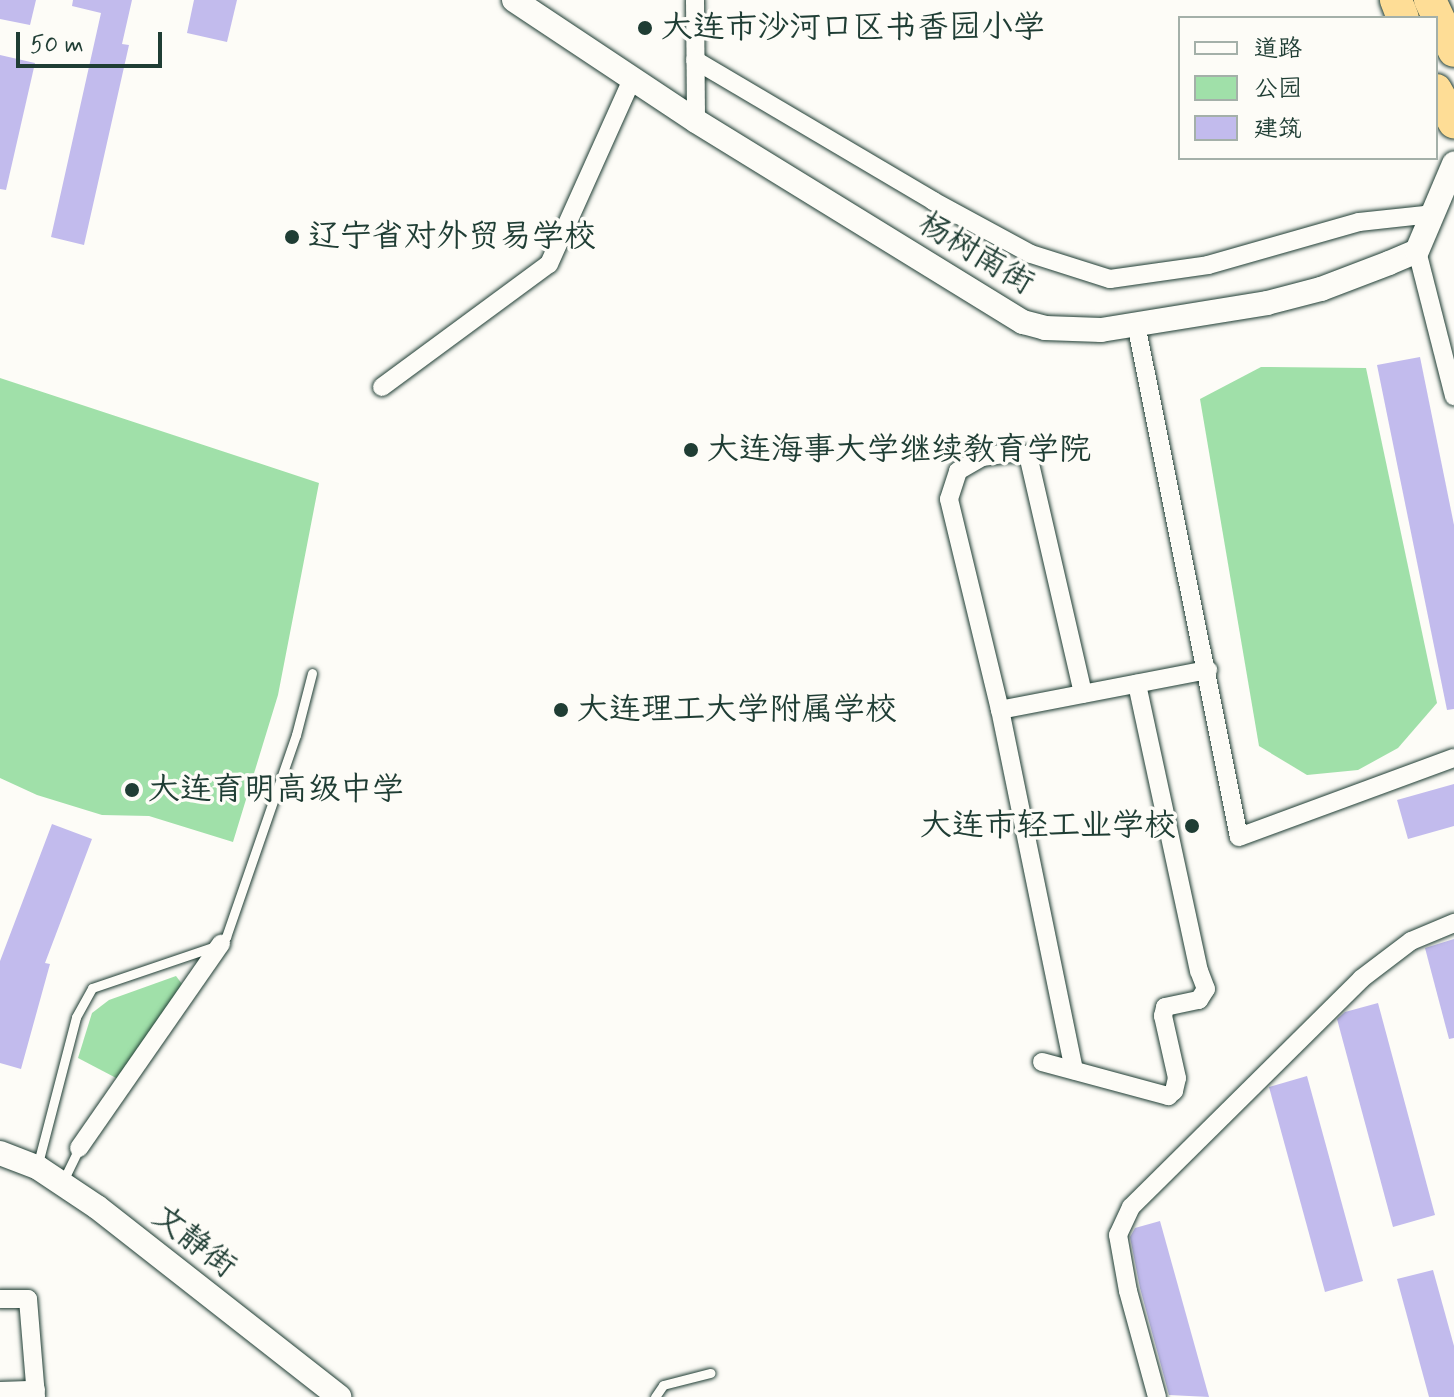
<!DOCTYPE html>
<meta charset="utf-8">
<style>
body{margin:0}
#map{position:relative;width:1454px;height:1397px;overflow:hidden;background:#fdfcf7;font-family:Mynerve,"LXGW WenKai TC",sans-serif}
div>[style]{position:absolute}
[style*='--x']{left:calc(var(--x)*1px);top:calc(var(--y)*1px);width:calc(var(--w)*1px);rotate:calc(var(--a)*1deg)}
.green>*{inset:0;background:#a0e0a9}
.building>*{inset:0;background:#c2bbed}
.roads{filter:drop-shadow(0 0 2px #1f3d34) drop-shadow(0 0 2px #1f3d34)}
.lane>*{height:9px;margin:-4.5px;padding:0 4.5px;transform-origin:4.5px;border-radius:4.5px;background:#fdfcf7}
.street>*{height:18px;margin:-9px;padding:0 9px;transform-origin:9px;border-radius:9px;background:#fdfcf7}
.secondary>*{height:24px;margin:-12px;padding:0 12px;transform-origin:12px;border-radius:12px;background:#fdfcf7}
.highway>*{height:32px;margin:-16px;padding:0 16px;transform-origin:16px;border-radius:16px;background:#fedd96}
.dots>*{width:22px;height:22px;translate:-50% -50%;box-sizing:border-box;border:4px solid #fdfcf7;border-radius:50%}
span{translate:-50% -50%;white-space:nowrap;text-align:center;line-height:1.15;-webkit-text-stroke:7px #fdfcf7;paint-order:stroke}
.poi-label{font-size:32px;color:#1f3d34}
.left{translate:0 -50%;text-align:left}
.right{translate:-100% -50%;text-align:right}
.street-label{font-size:32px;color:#1f3d34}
.legend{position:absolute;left:1178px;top:16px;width:260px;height:144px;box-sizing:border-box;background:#fdfcf7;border:2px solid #a4b0a9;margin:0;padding:10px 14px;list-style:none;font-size:24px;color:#1f3d34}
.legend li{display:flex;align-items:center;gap:16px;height:40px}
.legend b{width:40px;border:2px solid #a4b0a9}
.scale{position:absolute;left:16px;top:32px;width:146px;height:36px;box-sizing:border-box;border:4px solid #1f3d34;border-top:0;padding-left:10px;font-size:24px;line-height:28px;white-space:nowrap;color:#1f3d34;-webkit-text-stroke:6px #fdfcf7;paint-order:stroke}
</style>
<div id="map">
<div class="green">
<div style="clip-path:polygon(1261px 367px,1366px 368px,1437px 703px,1398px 748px,1358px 770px,1307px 775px,1259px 746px,1200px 399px)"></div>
<div style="clip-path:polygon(0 378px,319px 483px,278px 695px,233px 842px,149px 816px,102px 815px,37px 795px,0 778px)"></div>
<div style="clip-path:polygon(176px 976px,182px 984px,120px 1080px,78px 1058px,92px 1013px,109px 1000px)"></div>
</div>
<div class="building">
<div style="clip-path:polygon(0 0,36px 0,30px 25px,0 19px)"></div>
<div style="clip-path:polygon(73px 0,132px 0,122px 44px,129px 45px,84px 245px,51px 237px,101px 13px,72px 6px)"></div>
<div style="clip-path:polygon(194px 0,237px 0,227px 42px,187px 33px)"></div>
<div style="clip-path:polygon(0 55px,35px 63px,6px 190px,0 189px)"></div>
<div style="clip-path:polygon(1420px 357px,1454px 525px,1454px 709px,1447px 710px,1377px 365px)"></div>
<div style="clip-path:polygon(1454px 784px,1454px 826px,1408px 839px,1397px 800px)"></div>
<div style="clip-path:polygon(52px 824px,92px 839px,45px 963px,50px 964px,21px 1069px,0 1063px,0 961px)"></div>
<div style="clip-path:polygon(1454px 939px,1454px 1038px,1449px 1039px,1425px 948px)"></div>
<div style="clip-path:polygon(1378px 1003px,1435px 1215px,1393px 1227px,1337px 1019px,1345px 1012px)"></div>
<div style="clip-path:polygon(1307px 1076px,1363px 1281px,1325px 1292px,1269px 1087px)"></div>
<div style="clip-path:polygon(1160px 1221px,1209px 1397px,1169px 1395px,1140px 1288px,1130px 1237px,1135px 1228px)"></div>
<div style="clip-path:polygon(1433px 1270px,1454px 1346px,1454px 1397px,1429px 1397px,1397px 1279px)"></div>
</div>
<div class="roads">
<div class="lane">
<div style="--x:37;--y:1167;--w:155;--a:-75.4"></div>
<div style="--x:76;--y:1017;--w:33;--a:-61"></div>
<div style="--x:92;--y:988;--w:136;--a:-18.8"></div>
<div style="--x:221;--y:944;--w:9;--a:-54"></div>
<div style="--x:226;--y:937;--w:214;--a:-70.9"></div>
<div style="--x:296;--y:735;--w:64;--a:-75.5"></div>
<div style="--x:63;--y:1181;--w:37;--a:-64"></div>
<div style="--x:655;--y:1397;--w:14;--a:-56"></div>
<div style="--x:663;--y:1385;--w:49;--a:-14.3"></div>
</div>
<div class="street">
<div style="--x:695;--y:0;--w:121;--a:89.5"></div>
<div style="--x:695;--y:60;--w:277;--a:30.6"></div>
<div style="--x:933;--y:201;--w:111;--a:28.4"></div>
<div style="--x:1031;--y:254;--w:83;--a:17.6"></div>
<div style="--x:1110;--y:279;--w:99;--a:-8.1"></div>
<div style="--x:1208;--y:265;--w:157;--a:-15.9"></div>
<div style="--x:1359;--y:222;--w:64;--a:-6.2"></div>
<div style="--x:1417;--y:251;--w:150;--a:75.7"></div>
<div style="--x:1136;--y:324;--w:523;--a:78.65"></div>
<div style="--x:1239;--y:837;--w:229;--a:-20.2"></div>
<div style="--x:382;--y:387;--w:207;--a:-36.4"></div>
<div style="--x:549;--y:264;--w:203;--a:-65.8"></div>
<div style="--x:1000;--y:710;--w:212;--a:-10.9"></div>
<div style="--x:1042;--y:1062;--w:131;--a:15.1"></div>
<div style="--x:1168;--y:1096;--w:8;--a:-40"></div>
<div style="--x:1174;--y:1091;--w:13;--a:-77"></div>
<div style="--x:1177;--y:1078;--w:64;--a:-102.7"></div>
<div style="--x:1163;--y:1016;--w:9;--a:-77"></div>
<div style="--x:1165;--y:1007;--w:35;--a:-12"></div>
<div style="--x:1199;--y:1000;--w:13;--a:-58"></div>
<div style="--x:1206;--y:989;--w:19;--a:-111"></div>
<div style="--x:1199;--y:971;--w:294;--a:-102.2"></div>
<div style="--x:1074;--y:1070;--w:368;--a:-101.6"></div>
<div style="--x:1000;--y:710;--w:217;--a:-103.6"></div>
<div style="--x:949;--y:499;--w:29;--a:-72"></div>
<div style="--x:958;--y:471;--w:28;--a:-30"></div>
<div style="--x:982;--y:457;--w:29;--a:-8"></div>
<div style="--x:1011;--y:453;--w:17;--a:7"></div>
<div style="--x:1028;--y:455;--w:245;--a:77"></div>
<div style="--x:79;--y:1148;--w:249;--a:-55.2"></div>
<div style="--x:0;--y:1299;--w:28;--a:0"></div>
<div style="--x:28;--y:1299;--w:98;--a:85.3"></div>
<div style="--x:0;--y:1391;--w:36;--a:-2"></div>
<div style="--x:1157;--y:1397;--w:110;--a:-105.3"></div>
<div style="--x:1128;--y:1291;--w:57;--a:-100.1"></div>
<div style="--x:1118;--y:1235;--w:31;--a:-65"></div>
<div style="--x:1131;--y:1207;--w:324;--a:-44.7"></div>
<div style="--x:1361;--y:979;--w:63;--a:-37.2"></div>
<div style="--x:1411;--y:941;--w:47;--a:-22.7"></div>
</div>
<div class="secondary">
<div style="--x:514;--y:0;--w:219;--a:33.6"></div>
<div style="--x:696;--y:121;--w:384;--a:31.6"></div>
<div style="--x:1023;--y:322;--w:23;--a:15"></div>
<div style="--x:1045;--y:328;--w:56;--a:2"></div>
<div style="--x:1101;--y:330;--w:168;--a:-9.2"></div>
<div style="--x:1267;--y:303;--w:56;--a:-14.5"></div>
<div style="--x:1321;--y:289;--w:73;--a:-20.9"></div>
<div style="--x:1389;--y:263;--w:30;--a:-23"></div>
<div style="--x:1417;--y:251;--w:95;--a:-67"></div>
<div style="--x:0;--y:1153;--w:40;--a:21"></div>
<div style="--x:37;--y:1167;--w:72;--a:33.7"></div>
<div style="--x:97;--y:1207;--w:308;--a:38.1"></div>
</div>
<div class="highway">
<div style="--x:1396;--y:0;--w:19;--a:69"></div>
<div style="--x:1430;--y:0;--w:56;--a:64.8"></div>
<div style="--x:1436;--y:90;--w:37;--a:61"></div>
</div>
</div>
<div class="dots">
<div style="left:645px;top:28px;background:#1f3d34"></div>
<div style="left:292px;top:237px;background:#1f3d34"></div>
<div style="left:691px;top:450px;background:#1f3d34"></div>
<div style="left:561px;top:710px;background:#1f3d34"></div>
<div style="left:132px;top:790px;background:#1f3d34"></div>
<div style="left:1192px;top:826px;background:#1f3d34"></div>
</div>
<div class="poi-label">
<span class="left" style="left:661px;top:28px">大连市沙河口区书香园小学</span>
<span class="left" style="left:308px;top:237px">辽宁省对外贸易学校</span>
<span class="left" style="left:707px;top:450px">大连海事大学继续教育学院</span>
<span class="left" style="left:577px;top:710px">大连理工大学附属学校</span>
<span class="left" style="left:148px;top:790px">大连育明高级中学</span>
<span class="right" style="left:1176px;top:826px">大连市轻工业学校</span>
</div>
<div class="street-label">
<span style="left:976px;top:254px;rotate:31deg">杨树南街</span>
<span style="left:194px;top:1242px;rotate:38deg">文静街</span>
</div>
<ul class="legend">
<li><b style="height:10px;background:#fdfcf7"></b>道路</li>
<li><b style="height:22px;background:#a0e0a9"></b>公园</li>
<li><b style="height:22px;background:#c2bbed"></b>建筑</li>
</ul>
<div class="scale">50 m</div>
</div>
